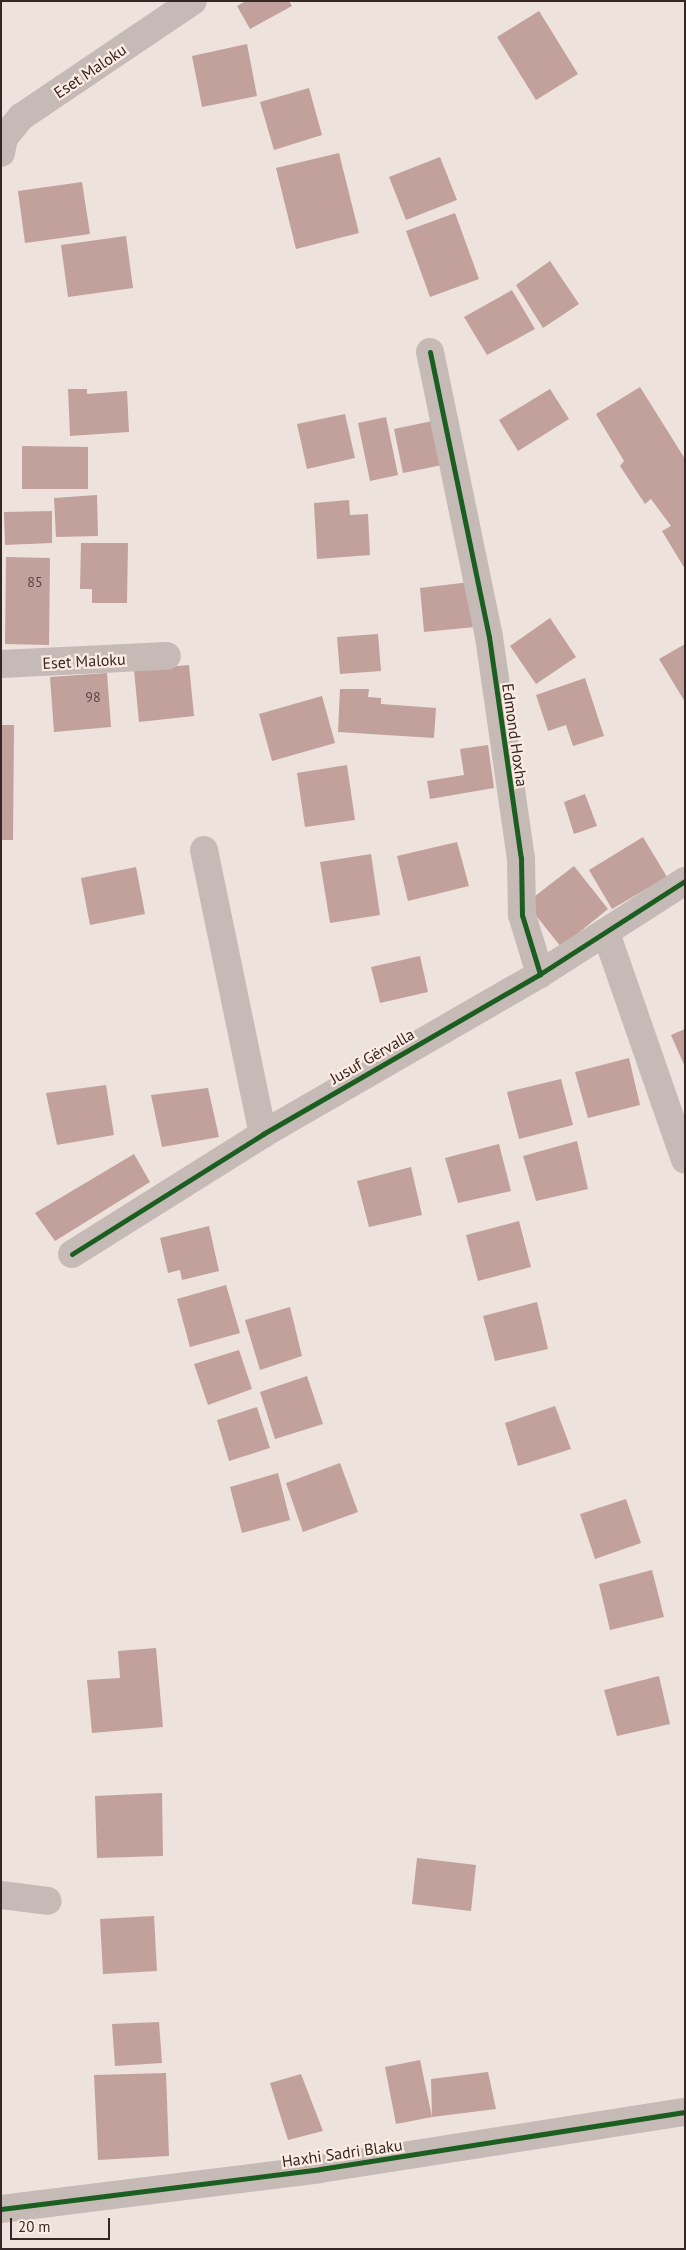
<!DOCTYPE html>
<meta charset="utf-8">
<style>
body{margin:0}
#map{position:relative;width:686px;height:2250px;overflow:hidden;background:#ede2dc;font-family:"PT Sans",sans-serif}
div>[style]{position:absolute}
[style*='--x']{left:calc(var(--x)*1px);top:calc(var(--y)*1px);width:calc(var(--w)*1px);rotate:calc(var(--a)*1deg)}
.building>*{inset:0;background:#c2a19c}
.street>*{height:28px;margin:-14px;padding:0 14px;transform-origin:14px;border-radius:14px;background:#c5bab6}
.cycleway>*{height:5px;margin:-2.5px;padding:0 2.5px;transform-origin:2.5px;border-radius:2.5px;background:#1b5e20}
span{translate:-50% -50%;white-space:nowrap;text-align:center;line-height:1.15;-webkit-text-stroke:4.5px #fbebe2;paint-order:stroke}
.number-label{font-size:14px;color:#584642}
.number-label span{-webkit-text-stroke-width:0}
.street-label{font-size:16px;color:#352724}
.frame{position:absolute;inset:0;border:2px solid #352724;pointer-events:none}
.scale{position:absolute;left:10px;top:2218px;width:100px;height:22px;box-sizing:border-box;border:2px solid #352724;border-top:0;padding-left:6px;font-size:15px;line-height:18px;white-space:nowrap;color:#352724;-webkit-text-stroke:4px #fbebe2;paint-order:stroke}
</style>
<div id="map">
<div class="building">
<div style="clip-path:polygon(246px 1px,289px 1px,292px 6px,250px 29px,237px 6px)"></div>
<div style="clip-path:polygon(539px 11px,578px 74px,536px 100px,497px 37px)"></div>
<div style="clip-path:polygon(247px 44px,257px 96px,202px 107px,192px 56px)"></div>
<div style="clip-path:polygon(309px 88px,322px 135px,274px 150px,260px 102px)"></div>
<div style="clip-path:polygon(339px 153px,359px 233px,296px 249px,276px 168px)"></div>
<div style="clip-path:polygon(440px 157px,457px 200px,406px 220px,389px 177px)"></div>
<div style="clip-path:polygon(82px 182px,90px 234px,25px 243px,18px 191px)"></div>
<div style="clip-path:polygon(455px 213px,479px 279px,430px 297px,406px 231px)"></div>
<div style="clip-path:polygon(126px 236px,133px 288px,68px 297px,61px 245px)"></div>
<div style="clip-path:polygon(550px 261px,579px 304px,543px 328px,516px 285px)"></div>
<div style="clip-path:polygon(512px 290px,535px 329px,487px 355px,464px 317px)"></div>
<div style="clip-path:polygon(640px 387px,685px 459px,685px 569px,662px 531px,671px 526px,651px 499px,645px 504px,620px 466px,624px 461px,596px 414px)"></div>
<div style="clip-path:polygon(68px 389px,87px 389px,87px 394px,127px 391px,129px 432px,70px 436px)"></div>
<div style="clip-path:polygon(550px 389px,569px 419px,518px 451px,499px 420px)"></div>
<div style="clip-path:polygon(345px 414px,355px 458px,307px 469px,297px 424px)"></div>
<div style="clip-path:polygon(386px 417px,398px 475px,370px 481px,358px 423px)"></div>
<div style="clip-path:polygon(442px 419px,452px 463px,403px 473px,394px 429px)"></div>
<div style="clip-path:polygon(22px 446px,88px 447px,88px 489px,22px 489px)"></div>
<div style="clip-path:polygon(97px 495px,98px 536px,56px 537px,54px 498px)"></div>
<div style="clip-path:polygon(349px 500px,350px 515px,368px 514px,370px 555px,317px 559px,314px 503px)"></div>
<div style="clip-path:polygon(52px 511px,52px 543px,5px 545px,4px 512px)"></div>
<div style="clip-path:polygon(81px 543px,128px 543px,127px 603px,92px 603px,92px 589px,80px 589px)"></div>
<div style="clip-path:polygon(6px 557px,50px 558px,49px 645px,5px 644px)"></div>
<div style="clip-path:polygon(470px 582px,475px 627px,424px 632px,420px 588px)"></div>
<div style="clip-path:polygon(550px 618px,576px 657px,536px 684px,510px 646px)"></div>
<div style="clip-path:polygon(378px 634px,381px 671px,340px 674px,337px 637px)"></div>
<div style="clip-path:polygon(685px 644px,685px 702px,659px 659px)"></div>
<div style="clip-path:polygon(189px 665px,194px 716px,139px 722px,134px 670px)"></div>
<div style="clip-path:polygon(107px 673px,111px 727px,54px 732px,50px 677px)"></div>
<div style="clip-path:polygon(585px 678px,604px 736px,573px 746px,566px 725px,548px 731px,536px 695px)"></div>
<div style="clip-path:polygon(340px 689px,369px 689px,368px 697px,381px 698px,381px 704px,436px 708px,434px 738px,338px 732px)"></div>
<div style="clip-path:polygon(322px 696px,335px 743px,272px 761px,259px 714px)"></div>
<div style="clip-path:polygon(1px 725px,14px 725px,13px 840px,1px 840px)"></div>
<div style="clip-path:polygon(488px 745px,494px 788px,430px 799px,427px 781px,464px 775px,460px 749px)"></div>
<div style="clip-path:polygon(347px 765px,355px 820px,305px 827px,297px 773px)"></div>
<div style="clip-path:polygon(585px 794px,597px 826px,574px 834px,564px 802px)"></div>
<div style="clip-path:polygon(643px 837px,667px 877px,612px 909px,589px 870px)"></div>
<div style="clip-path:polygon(457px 842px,469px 886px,408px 901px,397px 856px)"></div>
<div style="clip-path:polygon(371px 854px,380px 915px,330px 923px,320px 862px)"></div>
<div style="clip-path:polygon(574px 866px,608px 909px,561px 947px,526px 903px)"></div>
<div style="clip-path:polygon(136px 867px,145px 914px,90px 925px,81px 878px)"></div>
<div style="clip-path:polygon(420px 956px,428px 992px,380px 1003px,371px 967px)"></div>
<div style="clip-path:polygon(685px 1029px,685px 1067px,671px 1035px)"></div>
<div style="clip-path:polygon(629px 1058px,640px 1105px,588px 1118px,575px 1072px)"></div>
<div style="clip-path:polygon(561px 1079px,573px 1125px,519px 1139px,507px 1092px)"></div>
<div style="clip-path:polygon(106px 1085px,114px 1135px,57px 1145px,46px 1093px)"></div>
<div style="clip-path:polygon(208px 1088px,219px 1137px,162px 1147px,151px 1095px)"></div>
<div style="clip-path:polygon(577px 1141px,588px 1189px,536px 1201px,523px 1156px)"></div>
<div style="clip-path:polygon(499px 1144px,511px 1191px,458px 1203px,445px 1158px)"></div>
<div style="clip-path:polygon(134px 1154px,150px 1182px,55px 1241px,35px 1213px)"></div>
<div style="clip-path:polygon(411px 1167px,422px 1215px,369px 1227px,357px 1181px)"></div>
<div style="clip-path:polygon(519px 1221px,531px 1267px,478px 1281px,466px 1235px)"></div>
<div style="clip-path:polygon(209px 1226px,219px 1271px,182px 1280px,180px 1270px,168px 1273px,160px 1238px)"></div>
<div style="clip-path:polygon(226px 1285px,240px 1333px,190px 1347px,177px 1299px)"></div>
<div style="clip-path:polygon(537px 1302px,548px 1349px,495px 1361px,483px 1316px)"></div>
<div style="clip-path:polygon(290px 1307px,302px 1356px,260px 1370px,245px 1320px)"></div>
<div style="clip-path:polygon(239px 1350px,252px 1389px,208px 1405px,194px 1364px)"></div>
<div style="clip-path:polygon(307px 1376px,323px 1424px,275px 1439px,260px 1392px)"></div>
<div style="clip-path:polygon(555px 1406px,571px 1449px,518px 1466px,505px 1423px)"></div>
<div style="clip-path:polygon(257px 1407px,270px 1448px,229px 1461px,217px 1420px)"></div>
<div style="clip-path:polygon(340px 1463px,358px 1512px,303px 1532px,286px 1483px)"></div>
<div style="clip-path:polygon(278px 1473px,290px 1520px,242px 1533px,230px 1487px)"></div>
<div style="clip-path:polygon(626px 1499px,641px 1543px,595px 1559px,580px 1514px)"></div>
<div style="clip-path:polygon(652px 1570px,664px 1617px,610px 1630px,599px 1584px)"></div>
<div style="clip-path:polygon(156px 1648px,163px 1727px,92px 1733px,87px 1680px,120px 1678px,118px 1651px)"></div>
<div style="clip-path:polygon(659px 1676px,670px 1724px,617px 1736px,604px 1690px)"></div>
<div style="clip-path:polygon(162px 1793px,163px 1856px,97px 1858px,95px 1796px)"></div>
<div style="clip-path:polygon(417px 1858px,476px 1865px,471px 1911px,412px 1904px)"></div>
<div style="clip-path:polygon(154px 1916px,157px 1971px,103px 1974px,100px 1919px)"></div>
<div style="clip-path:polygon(159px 2022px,162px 2063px,115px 2066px,112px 2024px)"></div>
<div style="clip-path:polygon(420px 2060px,432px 2117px,396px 2124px,385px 2067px)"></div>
<div style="clip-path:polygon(488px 2072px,496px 2109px,432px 2117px,431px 2079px)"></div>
<div style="clip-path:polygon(166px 2073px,169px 2156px,98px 2160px,94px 2075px)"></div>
<div style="clip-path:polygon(301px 2074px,323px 2131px,288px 2140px,270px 2083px)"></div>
</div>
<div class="street">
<div style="--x:1;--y:153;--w:15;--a:-79"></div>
<div style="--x:4;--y:138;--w:27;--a:-51"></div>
<div style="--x:21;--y:117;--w:207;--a:-34"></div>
<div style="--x:430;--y:352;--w:291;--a:78.3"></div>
<div style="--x:489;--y:637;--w:223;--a:81.8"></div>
<div style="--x:521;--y:858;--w:57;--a:89"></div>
<div style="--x:522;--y:915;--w:62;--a:73"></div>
<div style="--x:1;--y:664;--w:166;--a:-2.8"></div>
<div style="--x:204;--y:850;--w:290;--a:78.3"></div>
<div style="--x:606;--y:933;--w:240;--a:70.8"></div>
<div style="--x:72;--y:1254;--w:226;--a:-32.1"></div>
<div style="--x:263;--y:1134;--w:320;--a:-30"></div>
<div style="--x:540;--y:974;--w:172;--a:-32.7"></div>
<div style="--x:1;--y:1895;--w:47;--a:7.3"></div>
<div style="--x:1;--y:2209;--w:321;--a:-7.1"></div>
<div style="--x:320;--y:2169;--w:369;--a:-8.9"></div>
</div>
<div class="cycleway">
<div style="--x:430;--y:352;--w:291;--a:78.3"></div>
<div style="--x:489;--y:637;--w:223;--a:81.8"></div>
<div style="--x:521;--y:858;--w:57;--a:89"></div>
<div style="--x:522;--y:915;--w:62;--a:73"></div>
<div style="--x:72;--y:1254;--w:226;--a:-32.1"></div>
<div style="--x:263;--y:1134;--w:320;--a:-30"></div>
<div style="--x:540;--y:974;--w:172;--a:-32.7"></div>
<div style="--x:1;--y:2209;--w:321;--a:-7.1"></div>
<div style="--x:320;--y:2169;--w:369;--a:-8.9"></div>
</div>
<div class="number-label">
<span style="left:35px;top:582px">85</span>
<span style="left:93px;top:697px">98</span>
</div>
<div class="street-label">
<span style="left:90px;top:71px;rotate:-34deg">Eset Maloku</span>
<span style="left:84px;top:661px;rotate:-3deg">Eset Maloku</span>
<span style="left:515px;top:735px;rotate:82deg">Edmond Hoxha</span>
<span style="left:372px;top:1056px;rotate:-30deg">Jusuf Gërvalla</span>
<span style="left:342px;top:2153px;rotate:-8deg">Haxhi Sadri Blaku</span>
</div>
<div class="frame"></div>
<div class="scale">20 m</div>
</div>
